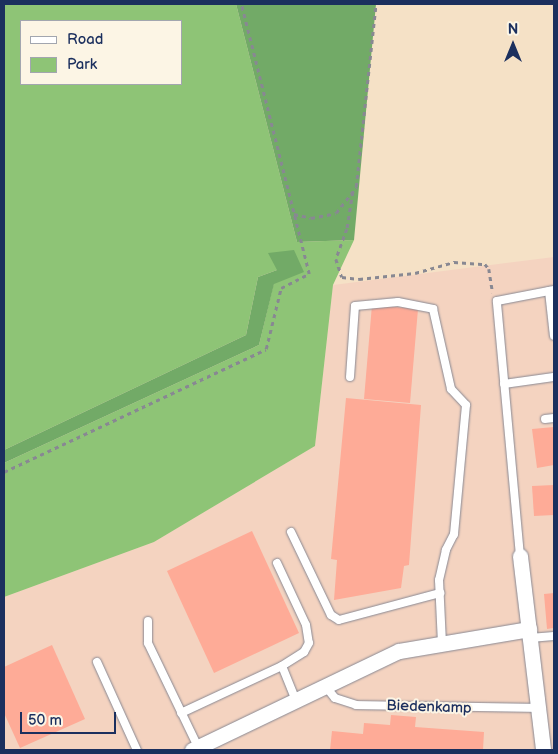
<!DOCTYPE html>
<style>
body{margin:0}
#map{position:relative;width:558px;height:754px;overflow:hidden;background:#f5e1c6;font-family:"Balsamiq Sans",sans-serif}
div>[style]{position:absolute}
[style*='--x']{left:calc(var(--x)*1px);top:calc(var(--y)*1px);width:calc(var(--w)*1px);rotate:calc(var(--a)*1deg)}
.built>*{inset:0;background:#f4d3c0}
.green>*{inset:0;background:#8ec476}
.forest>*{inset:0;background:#72aa67}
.building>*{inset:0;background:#feab97}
.path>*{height:2.5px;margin-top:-1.25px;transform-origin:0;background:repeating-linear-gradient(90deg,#888892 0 4px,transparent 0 8px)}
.roads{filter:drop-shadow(0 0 1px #888892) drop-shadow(0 0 1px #888892)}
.lane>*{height:8px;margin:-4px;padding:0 4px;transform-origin:4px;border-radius:4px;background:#fff}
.street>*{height:15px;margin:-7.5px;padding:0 7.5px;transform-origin:7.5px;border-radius:7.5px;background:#fff}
span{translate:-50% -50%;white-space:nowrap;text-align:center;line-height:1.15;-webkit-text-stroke:4px #fcf5e5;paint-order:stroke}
.street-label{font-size:15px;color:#1b2f5e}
.frame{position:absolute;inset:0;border:5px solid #1b2f5e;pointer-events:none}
.legend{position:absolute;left:20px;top:20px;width:162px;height:65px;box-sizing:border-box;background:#fcf5e5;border:1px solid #a2a6af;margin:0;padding:6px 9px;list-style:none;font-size:15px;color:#1b2f5e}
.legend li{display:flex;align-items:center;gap:10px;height:25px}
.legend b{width:25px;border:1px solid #a2a6af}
.north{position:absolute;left:488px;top:20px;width:50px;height:50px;-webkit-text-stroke:4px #fcf5e5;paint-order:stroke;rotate:0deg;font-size:14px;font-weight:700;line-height:20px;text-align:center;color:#1b2f5e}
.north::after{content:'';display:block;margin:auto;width:18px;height:22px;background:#1b2f5e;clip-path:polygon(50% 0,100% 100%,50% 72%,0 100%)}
.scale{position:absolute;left:20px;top:712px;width:96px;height:22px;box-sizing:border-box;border:2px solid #1b2f5e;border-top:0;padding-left:6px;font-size:15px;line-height:18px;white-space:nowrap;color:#1b2f5e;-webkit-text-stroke:4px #fcf5e5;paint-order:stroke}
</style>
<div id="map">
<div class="built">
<div style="clip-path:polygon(554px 257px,554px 750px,4px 750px,4px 597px,154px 542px,315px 446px,333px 285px)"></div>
</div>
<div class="green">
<div style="clip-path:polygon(evenodd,4px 4px,236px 4px,297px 242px,354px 240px,333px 285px,315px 446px,154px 542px,4px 597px,4px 463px,259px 345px,277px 270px,258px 277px,246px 335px,4px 450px,4px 4px,21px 21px,181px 21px,181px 84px,21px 84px,21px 21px)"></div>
</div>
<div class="forest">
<div style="clip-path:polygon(236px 4px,376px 4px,354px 240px,297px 242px)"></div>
<div style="clip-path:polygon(294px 250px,304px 272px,274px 284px,259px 345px,4px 463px,4px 450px,246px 335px,258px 277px,277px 270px,268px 253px)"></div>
</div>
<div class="building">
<div style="clip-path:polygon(372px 305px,418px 309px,410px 403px,364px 399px)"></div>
<div style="clip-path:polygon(346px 398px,421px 405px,409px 565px,404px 566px,401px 588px,334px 600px,337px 560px,331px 559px)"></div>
<div style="clip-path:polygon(554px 427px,554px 465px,537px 468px,532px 429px)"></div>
<div style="clip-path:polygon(554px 485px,554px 515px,534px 516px,532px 486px)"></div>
<div style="clip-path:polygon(252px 531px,299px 633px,214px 673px,167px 571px)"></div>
<div style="clip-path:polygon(554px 593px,554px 628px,547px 629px,544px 594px)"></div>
<div style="clip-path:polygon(52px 645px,85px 719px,20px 748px,4px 713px,4px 667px)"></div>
<div style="clip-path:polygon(391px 715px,416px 717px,415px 727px,484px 732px,483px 750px,330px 750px,332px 731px,363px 734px,364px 723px,390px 725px)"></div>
</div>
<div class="path">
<div style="--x:353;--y:192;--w:37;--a:99"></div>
<div style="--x:347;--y:229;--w:32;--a:110"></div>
<div style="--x:336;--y:259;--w:19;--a:72"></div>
<div style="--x:342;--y:277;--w:17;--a:7"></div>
<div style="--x:359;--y:279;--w:56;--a:-6.1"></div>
<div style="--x:415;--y:273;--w:41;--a:-15.8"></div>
<div style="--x:454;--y:262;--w:31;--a:4"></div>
<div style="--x:485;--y:264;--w:6;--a:51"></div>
<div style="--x:489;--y:269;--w:24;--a:81"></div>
<div style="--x:294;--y:214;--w:17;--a:13"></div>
<div style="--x:311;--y:218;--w:25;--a:-11"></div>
<div style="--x:336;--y:213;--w:33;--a:-52"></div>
<div style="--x:356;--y:187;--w:184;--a:-83.8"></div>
<div style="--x:4;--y:472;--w:289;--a:-25.1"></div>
<div style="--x:266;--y:349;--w:63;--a:-76.2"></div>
<div style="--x:281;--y:288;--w:31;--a:-27"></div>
<div style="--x:309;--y:274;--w:278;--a:-104.1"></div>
</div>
<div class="roads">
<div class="lane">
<div style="--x:549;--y:291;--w:45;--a:83.7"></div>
<div style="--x:350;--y:377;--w:71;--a:-86"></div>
<div style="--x:355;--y:306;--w:43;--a:-5.3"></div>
<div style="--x:398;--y:302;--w:36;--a:11"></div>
<div style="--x:433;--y:309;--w:82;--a:77.3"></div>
<div style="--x:451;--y:389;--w:22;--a:47"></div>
<div style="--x:466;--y:405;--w:130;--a:95.3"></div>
<div style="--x:454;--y:534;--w:18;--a:117"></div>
<div style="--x:446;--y:550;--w:31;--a:103"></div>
<div style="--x:439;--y:580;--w:63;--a:87.3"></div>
<div style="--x:504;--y:384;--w:50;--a:-8"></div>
<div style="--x:545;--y:419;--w:9;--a:-6"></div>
<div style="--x:291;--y:532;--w:92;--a:64.3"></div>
<div style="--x:331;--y:615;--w:9;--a:32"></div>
<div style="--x:339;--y:620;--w:105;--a:-15"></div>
<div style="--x:520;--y:556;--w:256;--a:-95.2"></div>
<div style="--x:497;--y:301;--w:58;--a:-10.9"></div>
<div style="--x:277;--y:563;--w:68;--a:64.9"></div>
<div style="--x:306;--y:625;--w:18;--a:81"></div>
<div style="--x:309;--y:643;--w:10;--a:119"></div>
<div style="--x:304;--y:652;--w:26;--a:148"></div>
<div style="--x:282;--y:666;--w:38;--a:68"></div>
<div style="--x:148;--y:621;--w:22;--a:90"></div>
<div style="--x:148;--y:643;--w:115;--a:64.3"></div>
<div style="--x:530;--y:638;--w:24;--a:-5"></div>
<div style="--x:97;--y:662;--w:97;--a:65.6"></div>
<div style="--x:326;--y:687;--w:14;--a:51"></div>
<div style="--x:335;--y:698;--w:22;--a:18"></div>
<div style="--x:356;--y:705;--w:182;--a:0.9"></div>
<div style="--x:181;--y:713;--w:111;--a:-25"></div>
</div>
<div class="street">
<div style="--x:520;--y:556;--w:195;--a:83.2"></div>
<div style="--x:192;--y:750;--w:229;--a:-25.6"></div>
<div style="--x:399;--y:651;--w:132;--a:-9.6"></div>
</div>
</div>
<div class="street-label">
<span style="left:429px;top:707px;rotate:2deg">Biedenkamp</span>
</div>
<div class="frame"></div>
<ul class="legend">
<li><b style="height:6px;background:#fff"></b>Road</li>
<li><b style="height:14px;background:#8ec476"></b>Park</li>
</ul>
<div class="north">N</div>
<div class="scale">50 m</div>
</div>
